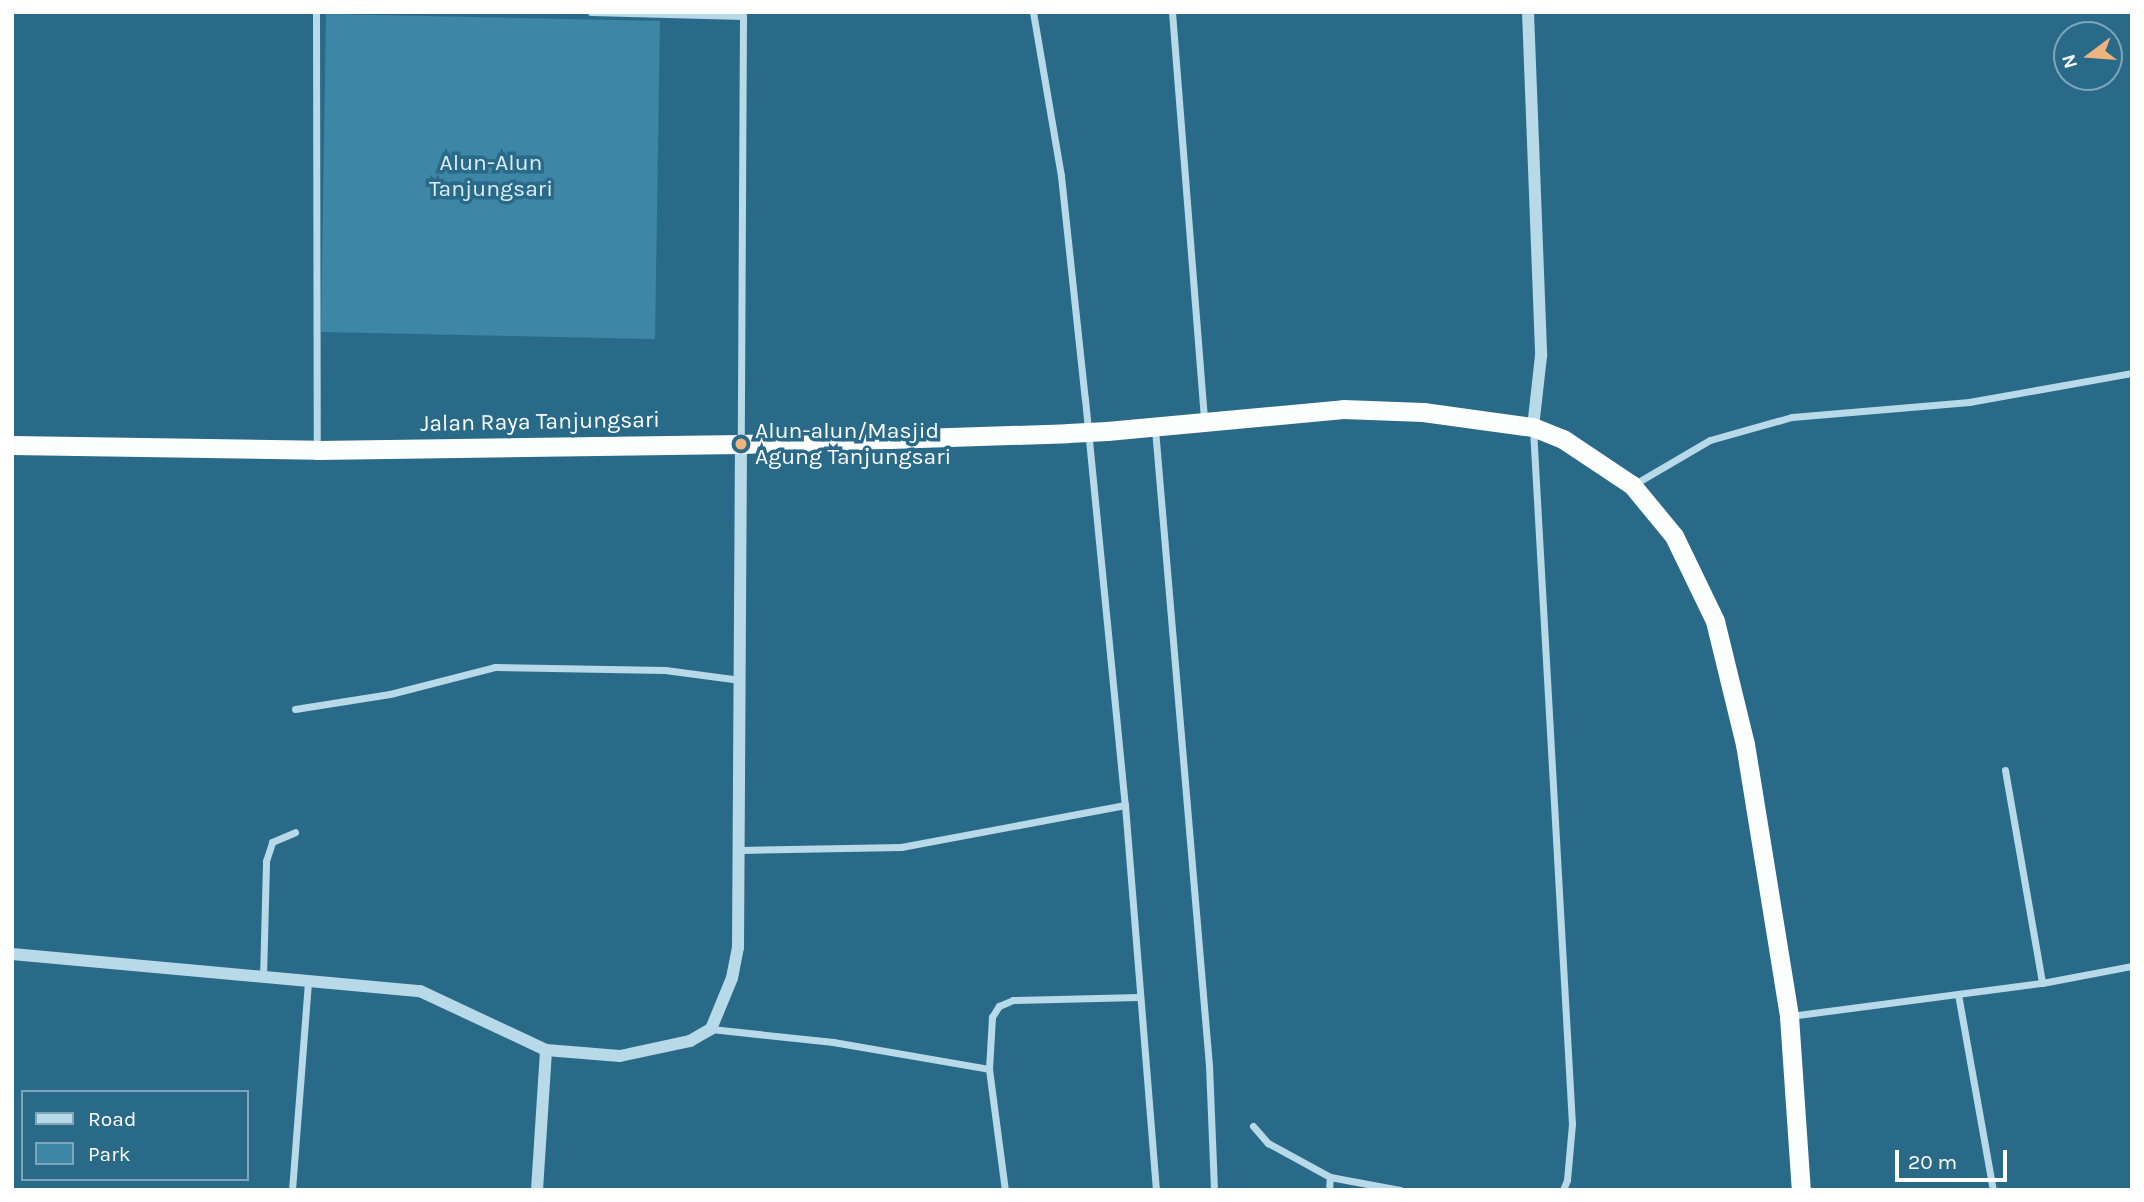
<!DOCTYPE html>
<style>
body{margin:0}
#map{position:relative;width:2144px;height:1202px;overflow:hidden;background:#2a6a89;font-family:Karla,sans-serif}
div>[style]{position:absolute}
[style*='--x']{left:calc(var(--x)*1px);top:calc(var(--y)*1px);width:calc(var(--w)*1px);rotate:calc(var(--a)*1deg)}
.green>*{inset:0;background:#3e86a5}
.minor>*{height:7px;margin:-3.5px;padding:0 3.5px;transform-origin:3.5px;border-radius:3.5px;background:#b7d9e8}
.tertiary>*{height:12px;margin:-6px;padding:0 6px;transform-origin:6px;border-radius:6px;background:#b7d9e8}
.trunk>*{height:19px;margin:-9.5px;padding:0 9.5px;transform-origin:9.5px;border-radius:9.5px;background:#fcfefe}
.trunk-bridge>*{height:19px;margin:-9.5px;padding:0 9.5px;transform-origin:9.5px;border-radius:9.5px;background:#fcfefe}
.dots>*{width:19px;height:19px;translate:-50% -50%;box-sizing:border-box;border:4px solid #2a6a89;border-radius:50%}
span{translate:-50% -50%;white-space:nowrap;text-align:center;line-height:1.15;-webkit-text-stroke:7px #2a6a89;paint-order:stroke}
.park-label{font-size:23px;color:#dbeef7}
.street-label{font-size:23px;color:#fff}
.poi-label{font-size:23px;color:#fff}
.left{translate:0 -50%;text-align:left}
.frame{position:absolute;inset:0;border:14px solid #fff;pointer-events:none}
.legend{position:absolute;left:21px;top:1090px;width:228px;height:91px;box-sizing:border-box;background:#2a6a89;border:2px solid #7fa6b8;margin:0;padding:9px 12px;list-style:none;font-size:21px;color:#fff}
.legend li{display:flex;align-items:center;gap:14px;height:35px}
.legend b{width:35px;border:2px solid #7fa6b8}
.north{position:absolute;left:2053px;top:21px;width:70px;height:70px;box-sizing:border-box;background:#2a6a89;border:2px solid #7fa6b8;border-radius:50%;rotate:254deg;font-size:19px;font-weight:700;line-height:28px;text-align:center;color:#fff}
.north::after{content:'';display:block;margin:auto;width:24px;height:32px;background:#efb37e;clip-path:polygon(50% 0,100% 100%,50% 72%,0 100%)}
.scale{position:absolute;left:1895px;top:1150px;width:112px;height:32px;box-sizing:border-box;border:4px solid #fff;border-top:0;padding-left:9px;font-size:21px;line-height:24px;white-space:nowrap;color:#fff;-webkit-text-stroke:5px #2a6a89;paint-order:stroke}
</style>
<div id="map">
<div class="green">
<div style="clip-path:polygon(326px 14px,660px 21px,655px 339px,321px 332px)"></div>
</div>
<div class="minor">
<div style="--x:316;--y:12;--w:437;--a:89.9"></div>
<div style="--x:591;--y:12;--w:152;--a:1.5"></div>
<div style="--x:743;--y:16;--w:425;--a:90.3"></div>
<div style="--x:1033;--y:12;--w:166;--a:80.3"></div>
<div style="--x:1061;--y:176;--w:224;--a:83.9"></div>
<div style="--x:1085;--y:399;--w:408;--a:84.4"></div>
<div style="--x:1125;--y:805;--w:386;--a:85.4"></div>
<div style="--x:1172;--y:12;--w:408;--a:85.5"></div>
<div style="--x:1155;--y:429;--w:638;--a:85.15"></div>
<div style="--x:1209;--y:1065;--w:125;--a:87.7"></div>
<div style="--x:1533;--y:429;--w:696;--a:86.79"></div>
<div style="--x:1572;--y:1124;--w:56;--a:95.1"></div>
<div style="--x:1567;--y:1180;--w:11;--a:112"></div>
<div style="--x:1633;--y:485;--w:89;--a:-30.3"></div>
<div style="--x:1710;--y:440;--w:85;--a:-15.7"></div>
<div style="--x:1792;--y:417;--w:178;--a:-4.8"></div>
<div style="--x:1969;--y:402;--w:166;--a:-10.1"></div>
<div style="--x:295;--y:709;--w:96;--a:-9"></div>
<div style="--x:390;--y:694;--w:108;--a:-14.4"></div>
<div style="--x:495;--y:667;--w:170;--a:1"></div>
<div style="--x:665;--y:670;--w:76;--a:7.6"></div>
<div style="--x:2005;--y:770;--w:216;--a:80.1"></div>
<div style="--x:740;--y:850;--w:161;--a:-1.1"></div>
<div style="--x:901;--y:847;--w:228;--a:-10.6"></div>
<div style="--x:263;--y:978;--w:117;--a:-88.5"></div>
<div style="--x:266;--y:861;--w:20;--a:-72"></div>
<div style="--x:272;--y:842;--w:25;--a:-23"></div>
<div style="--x:1958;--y:994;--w:199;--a:79.9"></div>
<div style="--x:1790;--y:1016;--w:254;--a:-7.5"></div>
<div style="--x:2042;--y:983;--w:92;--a:-10.7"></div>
<div style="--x:711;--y:1029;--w:123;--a:6.1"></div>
<div style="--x:833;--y:1042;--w:158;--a:9.8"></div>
<div style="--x:989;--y:1069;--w:52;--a:-86.7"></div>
<div style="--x:992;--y:1017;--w:13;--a:-58"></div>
<div style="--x:999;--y:1006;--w:15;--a:-23"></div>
<div style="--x:1013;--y:1000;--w:126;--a:-1.4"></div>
<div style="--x:989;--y:1069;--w:122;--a:82.5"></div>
<div style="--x:1253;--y:1126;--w:23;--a:49"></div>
<div style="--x:1268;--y:1143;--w:71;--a:28.7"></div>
<div style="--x:292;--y:1190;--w:208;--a:-85.6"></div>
<div style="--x:1329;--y:1190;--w:13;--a:-86"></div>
<div style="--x:1330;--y:1177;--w:71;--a:10.5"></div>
</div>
<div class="tertiary">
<div style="--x:1528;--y:12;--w:344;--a:87.8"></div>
<div style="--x:1541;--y:356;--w:71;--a:96.4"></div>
<div style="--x:12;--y:954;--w:410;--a:5.2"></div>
<div style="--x:420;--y:991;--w:139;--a:25.1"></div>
<div style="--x:537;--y:1190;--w:140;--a:-86.3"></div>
<div style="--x:546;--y:1050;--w:74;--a:4.6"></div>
<div style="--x:620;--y:1056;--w:72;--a:-12.1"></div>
<div style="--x:690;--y:1041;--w:24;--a:-30"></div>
<div style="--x:711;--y:1029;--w:55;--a:-67.6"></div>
<div style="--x:732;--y:978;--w:31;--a:-79"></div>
<div style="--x:738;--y:948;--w:504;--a:-89.66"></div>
</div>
<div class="trunk">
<div style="--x:1107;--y:431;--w:237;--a:-5.3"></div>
<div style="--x:1343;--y:409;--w:80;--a:2.1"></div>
<div style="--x:1423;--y:412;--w:111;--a:7.8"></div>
<div style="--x:1533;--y:427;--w:32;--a:22"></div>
<div style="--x:1563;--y:439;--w:83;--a:33.7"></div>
<div style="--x:1632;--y:485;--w:66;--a:50.5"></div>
<div style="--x:1674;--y:536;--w:94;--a:64.2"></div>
<div style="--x:1715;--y:621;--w:127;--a:76.3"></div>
<div style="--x:1745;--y:744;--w:276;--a:80.8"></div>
<div style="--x:1789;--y:1016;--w:174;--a:86.1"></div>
<div style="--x:12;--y:445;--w:305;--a:0.9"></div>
<div style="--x:317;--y:450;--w:424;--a:-0.8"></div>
<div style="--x:741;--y:444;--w:327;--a:-1.9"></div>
</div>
<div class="trunk-bridge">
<div style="--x:1068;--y:433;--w:39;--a:-3"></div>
</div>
<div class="dots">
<div style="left:741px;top:444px;background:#efb37e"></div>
</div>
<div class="park-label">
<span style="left:491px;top:176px">Alun-Alun<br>Tanjungsari</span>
</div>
<div class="street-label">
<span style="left:540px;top:422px;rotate:-1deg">Jalan Raya Tanjungsari</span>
</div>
<div class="poi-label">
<span class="left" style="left:755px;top:444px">Alun-alun/Masjid<br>Agung Tanjungsari</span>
</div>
<div class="frame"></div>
<ul class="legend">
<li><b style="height:9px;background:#b7d9e8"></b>Road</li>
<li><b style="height:19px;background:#3e86a5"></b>Park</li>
</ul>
<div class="north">N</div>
<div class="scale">20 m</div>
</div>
